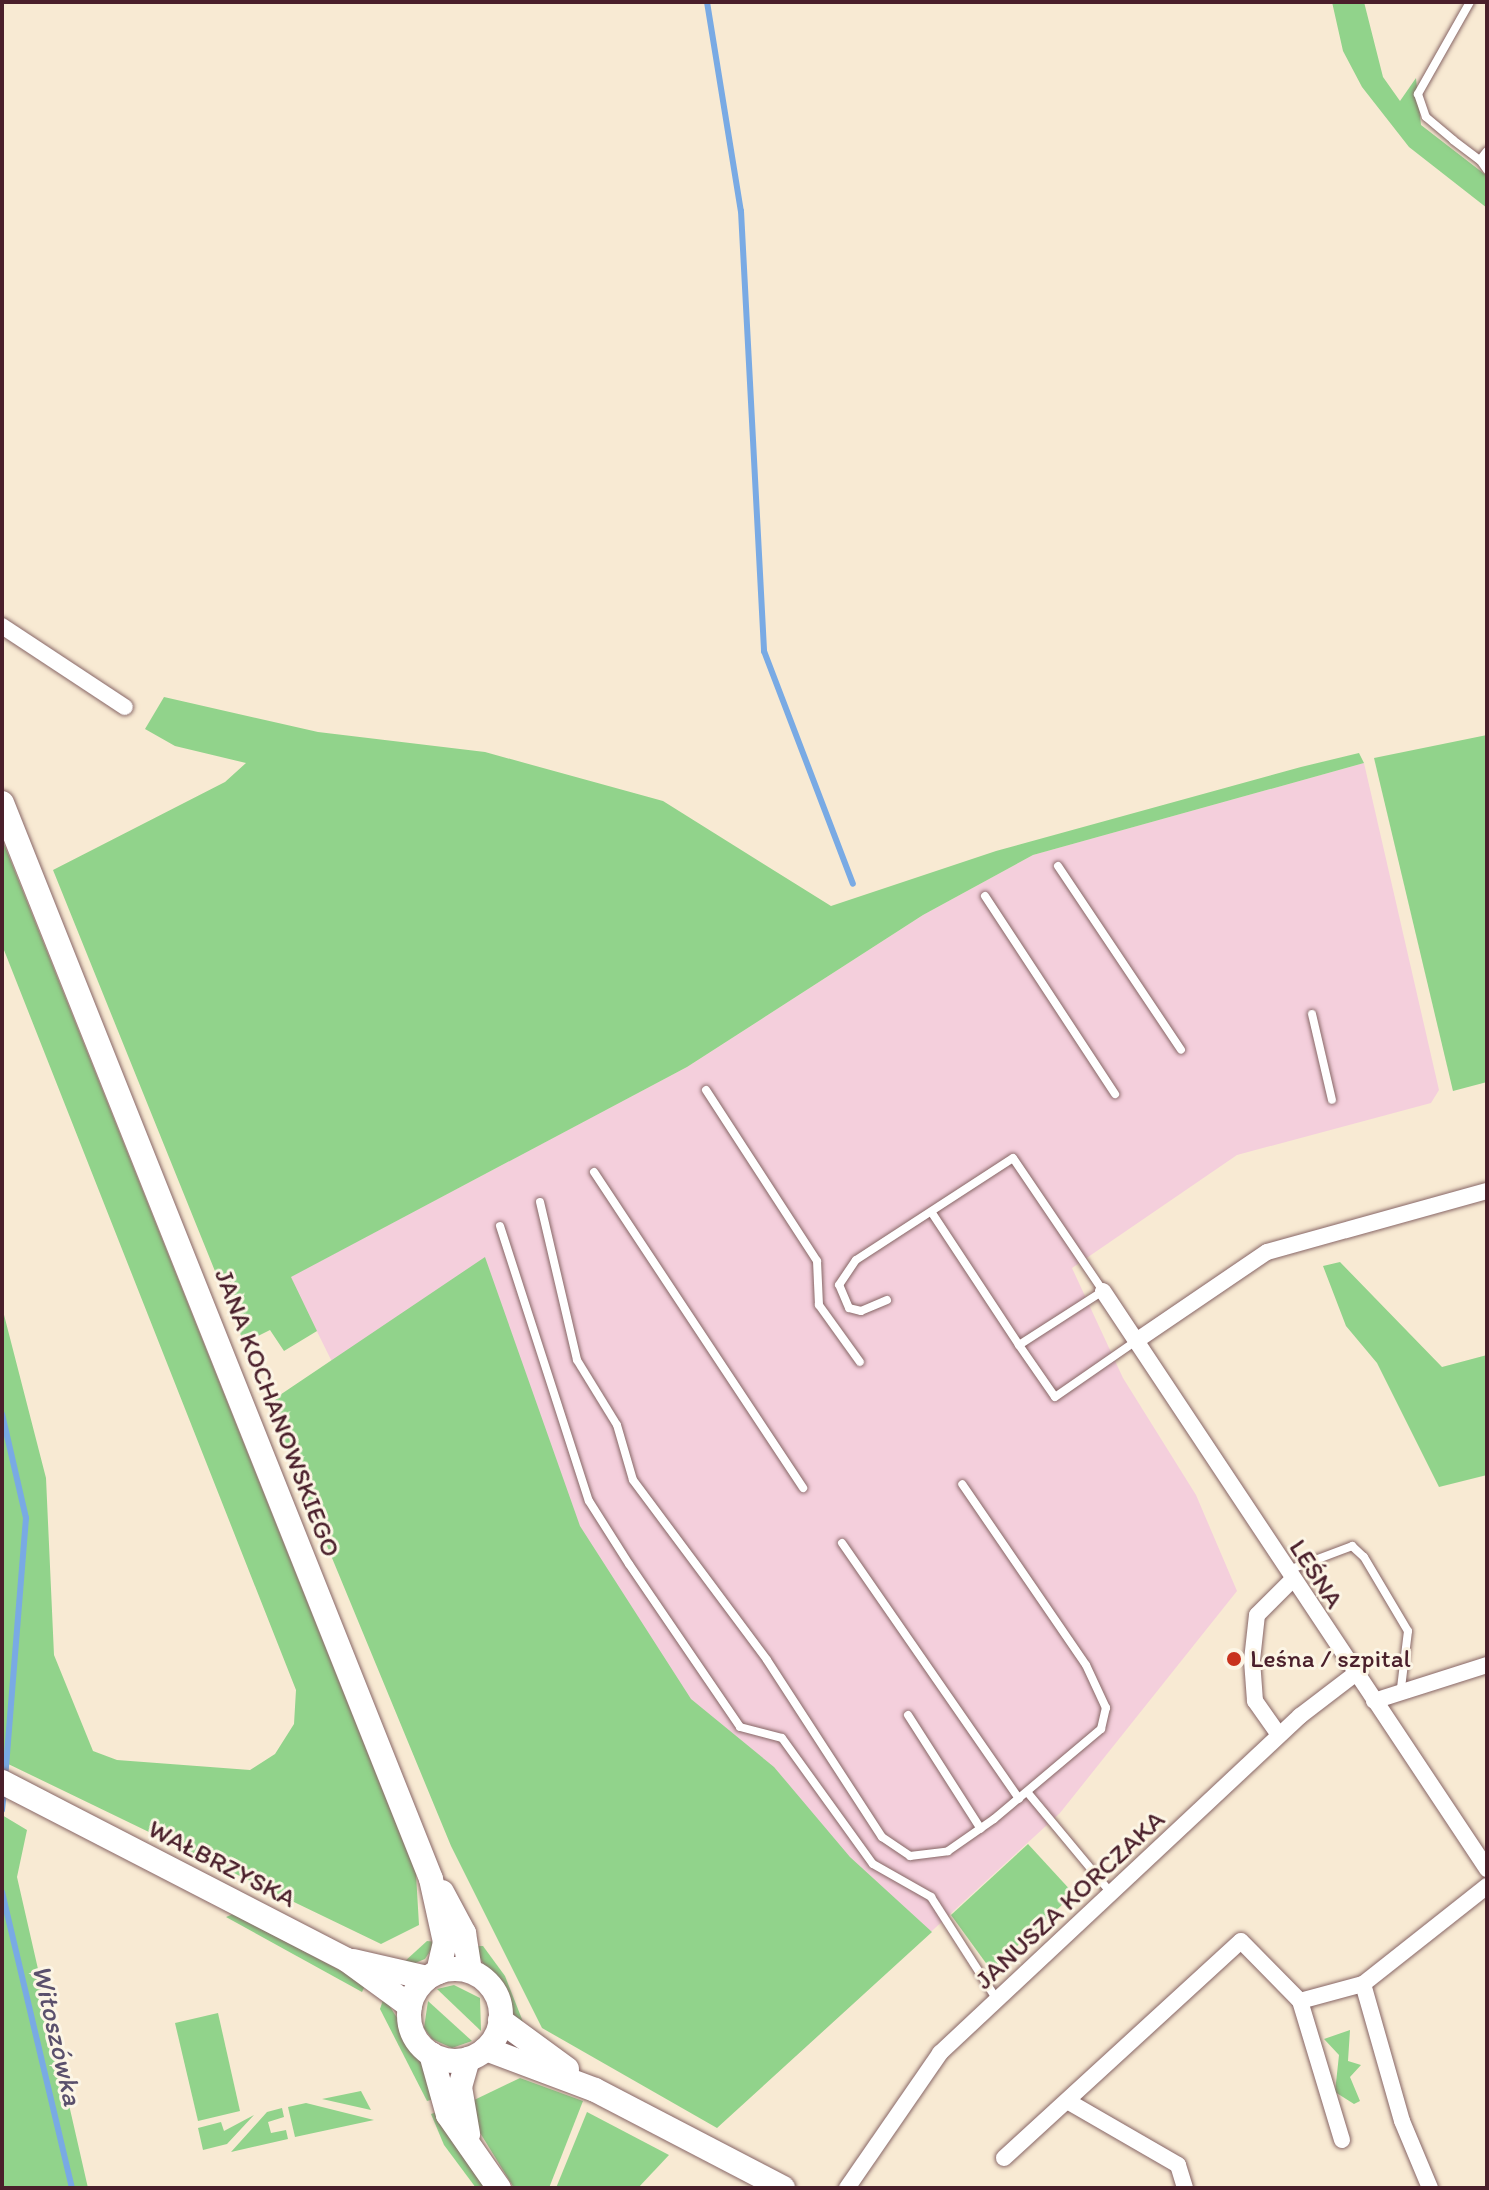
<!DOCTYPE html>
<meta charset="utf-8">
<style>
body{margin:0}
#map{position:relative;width:1489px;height:2190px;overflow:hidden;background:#f8ead3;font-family:Itim,sans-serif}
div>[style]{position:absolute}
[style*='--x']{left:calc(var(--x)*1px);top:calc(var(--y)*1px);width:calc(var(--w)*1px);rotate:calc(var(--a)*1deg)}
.built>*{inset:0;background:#f4cfdc}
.green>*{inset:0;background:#91d38b}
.stream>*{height:6px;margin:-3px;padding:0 3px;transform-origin:3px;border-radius:3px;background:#79aae4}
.roads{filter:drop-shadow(0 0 2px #876666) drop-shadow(0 0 2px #876666)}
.lane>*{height:8px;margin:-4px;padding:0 4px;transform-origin:4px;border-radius:4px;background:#fff}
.street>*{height:16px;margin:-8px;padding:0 8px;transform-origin:8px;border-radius:8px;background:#fff}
.secondary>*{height:24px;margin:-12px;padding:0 12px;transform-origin:12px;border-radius:12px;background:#fff}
.secondary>.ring{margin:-12px;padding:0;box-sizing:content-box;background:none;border:24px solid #fff;border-radius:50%}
.dots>*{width:22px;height:22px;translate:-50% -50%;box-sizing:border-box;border:4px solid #fcf5e5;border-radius:50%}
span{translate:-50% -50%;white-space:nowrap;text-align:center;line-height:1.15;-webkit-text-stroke:6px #fcf5e5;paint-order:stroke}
.street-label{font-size:26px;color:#4a1f2b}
.poi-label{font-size:26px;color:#4a1f2b}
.left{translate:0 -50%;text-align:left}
.water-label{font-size:28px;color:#5a506c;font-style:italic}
.frame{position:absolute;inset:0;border:4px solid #4a1f2b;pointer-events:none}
</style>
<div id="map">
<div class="built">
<div style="clip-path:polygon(1364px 763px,1439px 1090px,1431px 1103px,1237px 1155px,1072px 1268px,1123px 1378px,1196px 1495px,1237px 1591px,1060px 1813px,796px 2056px,396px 1491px,290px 1277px,687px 1067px,923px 915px,1033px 855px)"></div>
</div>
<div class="green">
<div style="clip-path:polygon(1332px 2px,1364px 2px,1383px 77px,1400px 101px,1416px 78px,1421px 125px,1487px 176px,1487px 208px,1409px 147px,1362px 87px,1343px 51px)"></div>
<div style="clip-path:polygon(164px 697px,318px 732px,485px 752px,663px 801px,831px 906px,996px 851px,1301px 767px,1359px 753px,1364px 763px,1033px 855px,923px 915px,687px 1067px,291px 1277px,317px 1331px,284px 1351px,270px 1330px,244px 1343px,53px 870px,225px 782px,246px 763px,175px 746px,145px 729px)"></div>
<div style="clip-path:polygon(1487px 735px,1487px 1082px,1453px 1091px,1374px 758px)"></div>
<div style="clip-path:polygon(2px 839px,416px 1874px,419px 1925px,381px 1944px,2px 1761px,2px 1307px,46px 1478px,54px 1655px,93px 1751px,117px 1760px,250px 1770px,275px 1754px,294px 1724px,296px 1690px,2px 945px)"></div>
<div style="clip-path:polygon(485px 1257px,580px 1526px,691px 1699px,774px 1767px,850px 1857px,932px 1932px,717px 2128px,542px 2028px,451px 1846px,268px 1403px)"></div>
<div style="clip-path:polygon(1340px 1262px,1442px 1367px,1487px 1355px,1487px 1475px,1439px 1487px,1377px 1363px,1346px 1326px,1323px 1266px)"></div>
<div style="clip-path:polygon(2px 1815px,27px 1830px,17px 1877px,88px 2188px,2px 2188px)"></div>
<div style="clip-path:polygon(1028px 1844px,1074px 1894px,991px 1970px,951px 1915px)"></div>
<div style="clip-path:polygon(233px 1914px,366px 1984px,362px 1992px,226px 1917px)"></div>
<div style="clip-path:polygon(427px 1941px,436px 1942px,425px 1959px,393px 1972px)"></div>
<div style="clip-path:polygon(474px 1946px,483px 1946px,505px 1976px,527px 2032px,512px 2019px)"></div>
<div style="clip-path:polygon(454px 1985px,480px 1998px,481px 2031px,437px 1989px)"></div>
<div style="clip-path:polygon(384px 1997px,426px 2064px,438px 2098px,427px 2101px,380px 2009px)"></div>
<div style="clip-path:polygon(428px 2001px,472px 2041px,452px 2048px,432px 2039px,424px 2028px)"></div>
<div style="clip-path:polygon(218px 2013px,240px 2111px,198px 2121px,175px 2023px)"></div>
<div style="clip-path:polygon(1350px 2030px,1348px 2061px,1361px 2065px,1350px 2077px,1360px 2101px,1354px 2104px,1335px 2092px,1339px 2055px,1324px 2039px)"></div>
<div style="clip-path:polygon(520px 2078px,583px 2101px,549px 2188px,514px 2188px,474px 2123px,470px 2102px)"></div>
<div style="clip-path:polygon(361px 2091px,371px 2110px,322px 2099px)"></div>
<div style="clip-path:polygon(306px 2103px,374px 2120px,295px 2137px,288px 2107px)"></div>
<div style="clip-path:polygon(282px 2108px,284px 2117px,268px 2122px,271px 2133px,286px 2130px,288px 2139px,231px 2152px,267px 2112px)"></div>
<div style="clip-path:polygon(442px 2110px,487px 2188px,476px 2188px,444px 2145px,431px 2114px)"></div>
<div style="clip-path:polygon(587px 2112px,669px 2155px,638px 2188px,556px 2188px)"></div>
<div style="clip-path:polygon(254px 2115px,227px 2144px,203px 2150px,198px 2128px,221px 2122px,224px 2131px)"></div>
</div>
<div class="stream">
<div style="--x:707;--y:2;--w:212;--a:80.8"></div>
<div style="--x:741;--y:211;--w:441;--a:87"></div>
<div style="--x:764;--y:651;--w:249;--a:69.1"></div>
<div style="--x:2;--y:1414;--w:107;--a:77"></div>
<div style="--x:26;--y:1518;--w:262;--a:94.6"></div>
<div style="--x:2;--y:1810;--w:20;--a:-84"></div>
<div style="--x:2;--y:1892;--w:304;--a:76.7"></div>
</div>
<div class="roads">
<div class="lane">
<div style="--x:1470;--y:2;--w:106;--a:119.5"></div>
<div style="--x:1418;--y:94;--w:24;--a:71"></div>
<div style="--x:1426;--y:117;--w:35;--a:40"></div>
<div style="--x:1453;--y:140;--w:34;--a:37"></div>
<div style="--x:1480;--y:160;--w:11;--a:-52"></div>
<div style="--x:1480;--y:160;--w:12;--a:55"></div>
<div style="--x:1058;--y:866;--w:221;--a:56.2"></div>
<div style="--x:985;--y:896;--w:237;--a:56.7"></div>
<div style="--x:1312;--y:1014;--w:88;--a:76.9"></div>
<div style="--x:706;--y:1090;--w:204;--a:57"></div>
<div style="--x:817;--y:1261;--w:44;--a:87.4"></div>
<div style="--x:819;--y:1305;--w:70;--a:54.3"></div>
<div style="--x:594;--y:1172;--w:379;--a:56.5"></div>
<div style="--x:540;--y:1202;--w:162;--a:76.8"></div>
<div style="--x:577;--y:1360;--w:76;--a:58.4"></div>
<div style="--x:617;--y:1425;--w:57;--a:73.8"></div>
<div style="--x:633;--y:1480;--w:224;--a:53.3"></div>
<div style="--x:767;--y:1660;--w:211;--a:57"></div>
<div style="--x:882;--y:1837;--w:34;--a:34"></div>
<div style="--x:910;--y:1856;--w:38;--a:-7"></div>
<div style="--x:948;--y:1851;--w:56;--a:-34.8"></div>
<div style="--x:994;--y:1819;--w:140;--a:-40.1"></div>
<div style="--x:1101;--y:1729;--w:22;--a:-77"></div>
<div style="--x:1106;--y:1708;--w:47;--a:-114.9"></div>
<div style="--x:1086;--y:1665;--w:219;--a:-124.4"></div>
<div style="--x:932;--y:1213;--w:158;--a:56.6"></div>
<div style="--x:500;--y:1226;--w:289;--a:72.1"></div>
<div style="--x:589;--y:1501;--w:75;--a:57.6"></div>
<div style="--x:629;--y:1564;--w:197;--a:55.7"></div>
<div style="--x:740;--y:1727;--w:43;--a:14.7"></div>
<div style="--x:782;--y:1738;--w:155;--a:54.2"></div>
<div style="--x:873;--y:1864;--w:67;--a:29.6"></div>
<div style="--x:931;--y:1897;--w:122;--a:57.3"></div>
<div style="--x:887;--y:1300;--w:28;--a:157"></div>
<div style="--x:861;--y:1311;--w:12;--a:-166"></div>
<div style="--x:849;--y:1308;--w:25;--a:-113"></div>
<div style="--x:839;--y:1285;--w:30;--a:-56"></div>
<div style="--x:856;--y:1260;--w:187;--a:-33"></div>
<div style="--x:1013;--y:1158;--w:161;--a:55.9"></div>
<div style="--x:1103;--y:1291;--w:100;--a:147.3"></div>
<div style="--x:1019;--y:1345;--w:63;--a:55.3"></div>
<div style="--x:1055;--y:1397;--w:98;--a:-34.7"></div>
<div style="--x:842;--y:1543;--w:311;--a:55.3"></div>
<div style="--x:1286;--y:1571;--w:71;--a:-20.7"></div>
<div style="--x:1352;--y:1546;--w:16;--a:43"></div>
<div style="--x:1364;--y:1557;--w:86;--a:59.3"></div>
<div style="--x:1408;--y:1631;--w:57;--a:97"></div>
<div style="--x:908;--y:1715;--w:135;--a:57.4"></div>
<div style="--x:1028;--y:1793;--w:131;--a:50.3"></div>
</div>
<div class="street">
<div style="--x:2;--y:626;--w:147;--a:33.4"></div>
<div style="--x:1103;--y:1291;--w:694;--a:56.4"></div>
<div style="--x:1136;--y:1341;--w:158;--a:-34.2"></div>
<div style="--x:1267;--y:1252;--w:228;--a:-15.5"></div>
<div style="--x:1374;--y:1701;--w:119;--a:-17.7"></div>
<div style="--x:1279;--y:1735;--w:42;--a:-125.2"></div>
<div style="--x:1255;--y:1701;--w:41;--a:-94.2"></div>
<div style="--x:1252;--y:1660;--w:45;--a:-83.7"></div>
<div style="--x:1257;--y:1615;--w:48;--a:-45"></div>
<div style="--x:1363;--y:1984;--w:142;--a:74.1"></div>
<div style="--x:1402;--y:2121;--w:73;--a:67.3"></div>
<div style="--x:1069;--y:2102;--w:126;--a:30"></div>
<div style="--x:1178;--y:2165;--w:24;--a:73"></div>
<div style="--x:1342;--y:2140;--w:145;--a:-106.8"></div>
<div style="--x:1300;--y:2001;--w:65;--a:-15.1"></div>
<div style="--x:1363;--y:1984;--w:158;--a:-38.3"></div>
<div style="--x:1004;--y:2158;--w:321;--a:-42.5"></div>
<div style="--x:1241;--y:1941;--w:84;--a:45.5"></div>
<div style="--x:847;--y:2188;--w:164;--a:-55.4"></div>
<div style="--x:940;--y:2053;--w:493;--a:-43.1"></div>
<div style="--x:1300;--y:1716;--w:69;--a:-37.4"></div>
</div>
<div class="secondary">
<div style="--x:2;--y:803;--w:1158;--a:68.26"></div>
<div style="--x:431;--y:1879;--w:65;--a:77.5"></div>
<div style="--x:445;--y:1942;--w:31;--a:103"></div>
<div style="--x:2;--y:1782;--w:388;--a:27.3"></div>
<div style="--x:347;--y:1960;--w:78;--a:36.1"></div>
<div style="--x:442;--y:1892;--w:47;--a:61.8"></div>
<div style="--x:464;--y:1933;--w:38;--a:81"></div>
<div style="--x:353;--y:1961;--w:76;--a:12.9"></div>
<div class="ring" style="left:409px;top:1969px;width:68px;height:68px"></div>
<div style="--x:500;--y:2020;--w:83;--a:36.2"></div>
<div style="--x:486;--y:2049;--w:116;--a:20.6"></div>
<div style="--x:595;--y:2090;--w:212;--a:27.5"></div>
<div style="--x:431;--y:2054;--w:63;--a:74.4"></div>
<div style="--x:448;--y:2115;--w:89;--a:55.1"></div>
<div style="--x:468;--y:2059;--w:29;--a:106"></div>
<div style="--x:460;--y:2087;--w:48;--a:80.3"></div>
</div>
</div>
<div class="dots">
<div style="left:1234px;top:1659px;background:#c8321e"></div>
</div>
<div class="street-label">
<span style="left:277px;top:1413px;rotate:69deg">JANA KOCHANOWSKIEGO</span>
<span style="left:1316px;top:1574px;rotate:57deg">LEŚNA</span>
<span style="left:222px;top:1864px;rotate:27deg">WAŁBRZYSKA</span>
<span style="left:1070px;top:1900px;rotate:-43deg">JANUSZA KORCZAKA</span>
</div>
<div class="poi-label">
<span class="left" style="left:1250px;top:1659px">Leśna / szpital</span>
</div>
<div class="water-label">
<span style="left:58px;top:2035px;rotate:77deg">Witoszówka</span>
</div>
<div class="frame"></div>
</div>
